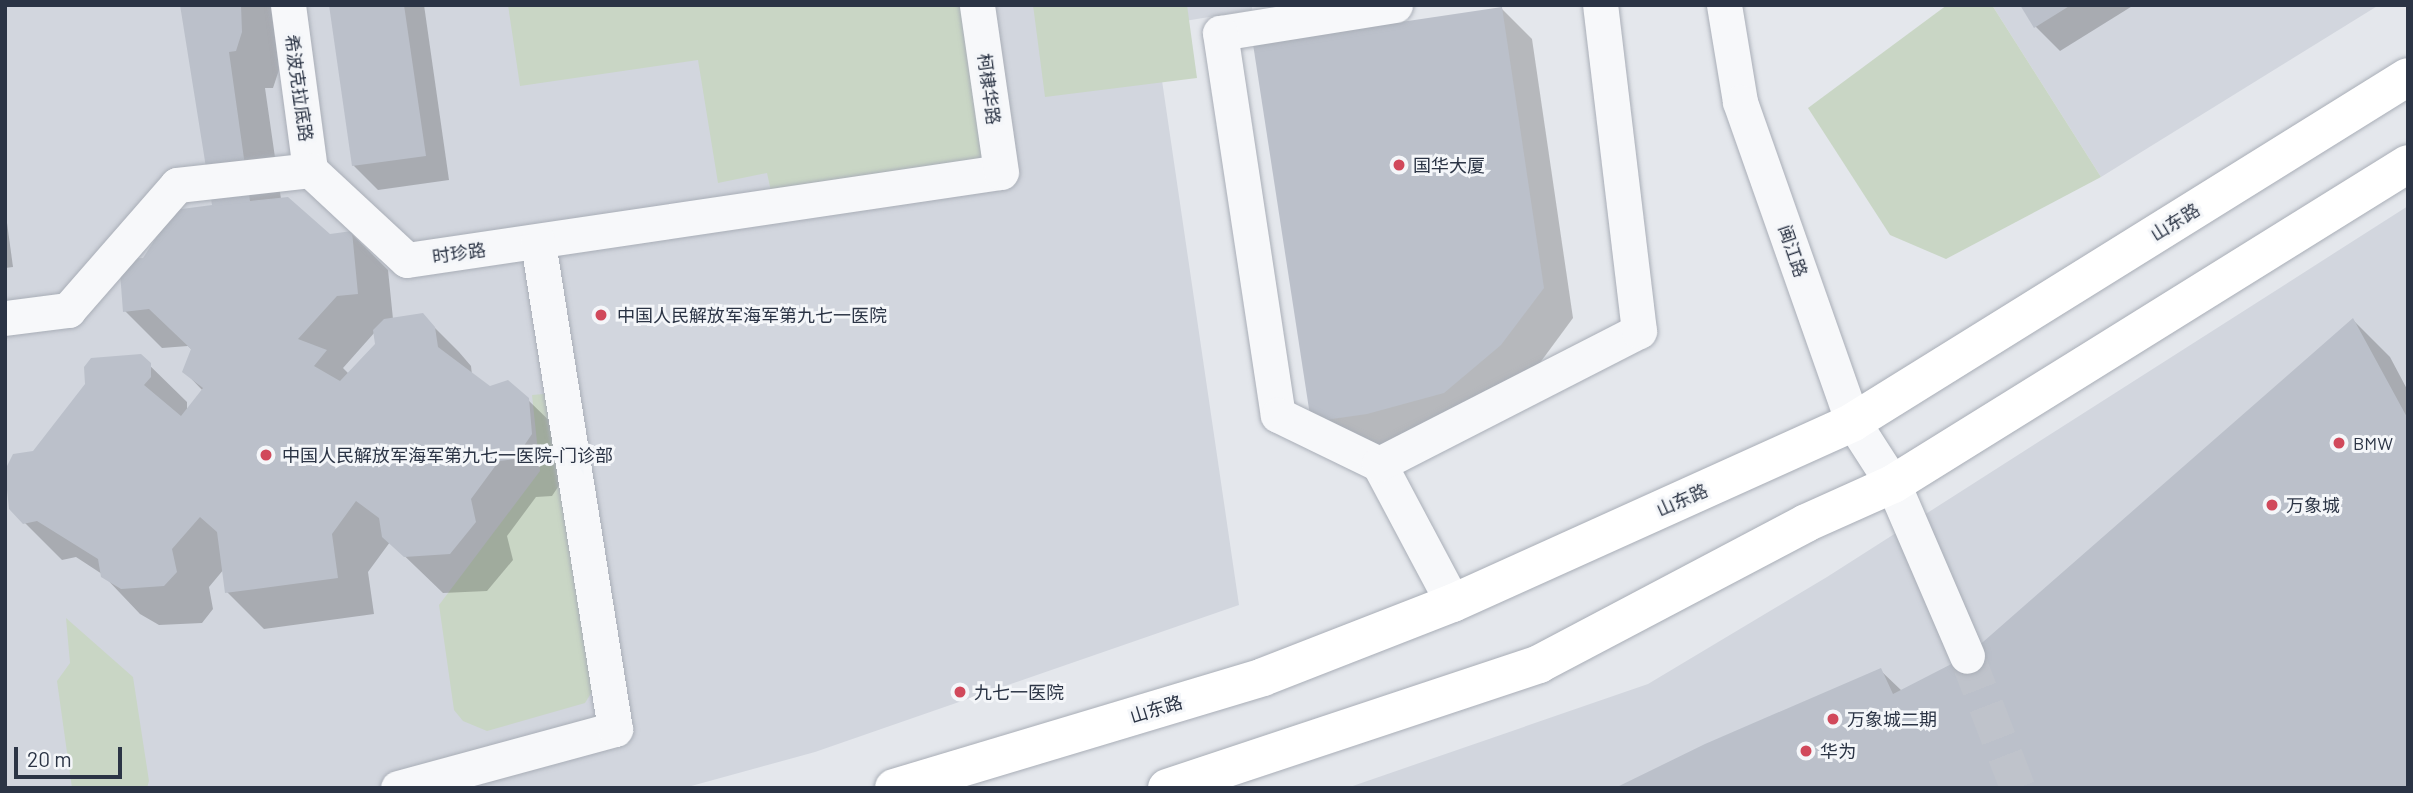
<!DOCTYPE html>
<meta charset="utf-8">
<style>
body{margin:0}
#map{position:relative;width:2413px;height:793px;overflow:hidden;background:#e4e7ec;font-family:Barlow,"Noto Sans SC",sans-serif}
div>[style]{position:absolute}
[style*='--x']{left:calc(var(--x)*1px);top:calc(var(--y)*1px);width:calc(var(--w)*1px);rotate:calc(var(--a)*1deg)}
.built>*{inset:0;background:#d2d6de}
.green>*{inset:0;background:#c9d6c5}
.shadow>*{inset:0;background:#0003}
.building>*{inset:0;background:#bbc0ca}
.minor-tunnel>*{height:35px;margin-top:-17.5px;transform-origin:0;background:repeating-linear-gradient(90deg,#bfc3cb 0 35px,transparent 0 53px)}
.roads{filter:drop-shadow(0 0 2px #a9aeb7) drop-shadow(0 0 2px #a9aeb7)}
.minor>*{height:35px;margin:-17.5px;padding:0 17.5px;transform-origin:17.5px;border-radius:17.5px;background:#f7f8fa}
.major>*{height:38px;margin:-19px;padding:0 19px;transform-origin:19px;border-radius:19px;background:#fff}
.dots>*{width:19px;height:19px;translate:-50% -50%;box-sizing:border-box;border:4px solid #f4f6f9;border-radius:50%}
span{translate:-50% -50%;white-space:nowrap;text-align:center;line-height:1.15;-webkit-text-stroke:6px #f4f6f9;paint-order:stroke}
.street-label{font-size:18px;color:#2b3445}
.poi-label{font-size:18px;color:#2b3445}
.left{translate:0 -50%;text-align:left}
.frame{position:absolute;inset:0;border:7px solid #2b3445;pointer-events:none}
.scale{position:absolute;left:14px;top:747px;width:108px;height:32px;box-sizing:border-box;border:4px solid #2b3445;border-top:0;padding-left:9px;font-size:21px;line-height:24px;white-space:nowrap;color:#2b3445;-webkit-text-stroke:5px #f4f6f9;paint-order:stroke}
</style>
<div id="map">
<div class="built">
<div style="clip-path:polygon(5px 5px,1252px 5px,1252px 10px,1154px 26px,1239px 605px,815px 752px,684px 788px,5px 788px)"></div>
<div style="clip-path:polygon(1992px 5px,2379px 5px,2101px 177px)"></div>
<div style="clip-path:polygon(2408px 206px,2408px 788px,1347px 788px,1648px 684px,1827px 577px)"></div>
</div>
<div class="green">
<div style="clip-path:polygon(508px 5px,965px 5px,987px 157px,771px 191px,767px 173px,718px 183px,698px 60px,520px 86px)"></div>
<div style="clip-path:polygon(1033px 5px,1187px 5px,1197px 78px,1045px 97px)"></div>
<div style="clip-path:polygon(1947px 5px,1992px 5px,2101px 177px,1946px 259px,1890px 235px,1808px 108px)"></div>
<div style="clip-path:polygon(555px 393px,593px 690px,585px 703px,487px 731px,463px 721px,454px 710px,439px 605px,540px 471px,532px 395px)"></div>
<div style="clip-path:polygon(66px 618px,133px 677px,149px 781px,147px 788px,72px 788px,57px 681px,70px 663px)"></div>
</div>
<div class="shadow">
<div style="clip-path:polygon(evenodd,182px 5px,273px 5px,279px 70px,273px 88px,265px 88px,281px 199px,329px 235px,351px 233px,388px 270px,393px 319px,422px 315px,459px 352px,471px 366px,472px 375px,490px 388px,527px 399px,565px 436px,568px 472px,552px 496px,536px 497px,507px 536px,513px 560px,487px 591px,443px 593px,390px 542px,368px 572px,374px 614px,264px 629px,227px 592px,224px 569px,209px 587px,213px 609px,202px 623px,159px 625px,140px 614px,102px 574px,76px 557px,62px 560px,24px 522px,34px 453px,140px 356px,187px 402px,187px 411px,203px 391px,184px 371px,192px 350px,188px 346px,162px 348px,125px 311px,144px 259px,214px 207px,182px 5px,375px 332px,377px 344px,349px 374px,343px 368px,375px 332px)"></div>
<div style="clip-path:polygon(331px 5px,424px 5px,449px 180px,378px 190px,353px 165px)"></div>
<div style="clip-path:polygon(2022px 5px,2134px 5px,2060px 51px,2036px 27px)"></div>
<div style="clip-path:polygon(1502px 9px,1532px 39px,1573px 318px,1531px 375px,1397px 443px,1343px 451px,1313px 421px)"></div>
<div style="clip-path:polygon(5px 208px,13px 267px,5px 268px)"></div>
<div style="clip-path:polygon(2353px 320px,2390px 357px,2408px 391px,2408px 788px,1619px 788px,1880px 670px,1902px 691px,1968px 657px)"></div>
</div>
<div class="building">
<div style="clip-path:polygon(180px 5px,241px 5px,242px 32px,236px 51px,229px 52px,250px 201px,288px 197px,330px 234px,352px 231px,358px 294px,337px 296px,298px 339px,327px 350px,314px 366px,340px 381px,375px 344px,373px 330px,384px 319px,423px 313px,435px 327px,438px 347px,490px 386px,508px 380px,529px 398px,532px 434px,515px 459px,499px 461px,471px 499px,476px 522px,450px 554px,404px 557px,382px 537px,379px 518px,356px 501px,332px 534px,338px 578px,225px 593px,217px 532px,200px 517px,172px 549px,177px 572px,164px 586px,121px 589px,101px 577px,98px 559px,37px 521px,23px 524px,9px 509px,5px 470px,13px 454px,33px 451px,85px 384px,84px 367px,91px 358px,141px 354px,151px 363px,151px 377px,144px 385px,181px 416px,203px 388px,182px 372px,191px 349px,149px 309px,123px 312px,119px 259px,143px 258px,174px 210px,212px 205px)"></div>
<div style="clip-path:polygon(329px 5px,404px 5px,426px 156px,352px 166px)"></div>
<div style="clip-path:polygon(2020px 5px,2071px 5px,2034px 28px)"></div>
<div style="clip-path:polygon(1502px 7px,1544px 288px,1501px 345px,1444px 393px,1367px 414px,1311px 422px,1253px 44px)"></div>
<div style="clip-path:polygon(2353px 318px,2408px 419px,2408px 788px,1615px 788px,1705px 744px,1881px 668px,1893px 694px,1967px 656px)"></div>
</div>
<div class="minor-tunnel">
<div style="--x:1967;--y:656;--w:142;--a:68.9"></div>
</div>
<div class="roads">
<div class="minor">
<div style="--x:288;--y:5;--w:166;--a:82.4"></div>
<div style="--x:1395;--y:5;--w:177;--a:170.9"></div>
<div style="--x:1220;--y:33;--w:386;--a:81.4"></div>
<div style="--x:1278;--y:415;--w:112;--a:25.9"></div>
<div style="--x:1379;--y:464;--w:157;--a:62"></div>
<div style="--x:1724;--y:5;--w:98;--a:80.6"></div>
<div style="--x:1740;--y:102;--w:339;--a:70.6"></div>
<div style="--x:1853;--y:422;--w:74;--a:57.2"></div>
<div style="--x:1893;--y:484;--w:187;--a:66.7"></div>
<div style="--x:5;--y:318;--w:64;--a:-7.2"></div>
<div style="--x:68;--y:310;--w:166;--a:-48.9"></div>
<div style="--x:177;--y:185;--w:134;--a:-6.4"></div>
<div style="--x:310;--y:170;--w:132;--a:42.9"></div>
<div style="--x:407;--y:260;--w:600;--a:-8.43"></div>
<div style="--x:1001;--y:172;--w:169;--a:-98.2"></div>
<div style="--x:1379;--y:464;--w:292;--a:-27.1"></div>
<div style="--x:1639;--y:331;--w:328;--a:-96.8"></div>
<div style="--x:398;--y:788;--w:225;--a:-15.2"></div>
<div style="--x:615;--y:729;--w:493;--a:-99"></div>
</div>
<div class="major">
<div style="--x:894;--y:788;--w:385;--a:-16.7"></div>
<div style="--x:1263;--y:677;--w:204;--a:-21.3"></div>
<div style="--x:1453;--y:603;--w:439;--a:-24.3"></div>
<div style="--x:1853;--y:422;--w:653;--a:-31.87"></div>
<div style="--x:1167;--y:788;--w:392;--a:-18.4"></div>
<div style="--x:1539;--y:664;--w:302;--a:-27.8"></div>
<div style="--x:1806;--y:523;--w:95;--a:-24.1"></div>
<div style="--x:1893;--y:484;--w:606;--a:-31.86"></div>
</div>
</div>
<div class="dots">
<div style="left:1399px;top:165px;background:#d1495b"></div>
<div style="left:601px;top:315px;background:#d1495b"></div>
<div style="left:2339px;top:443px;background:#d1495b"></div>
<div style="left:266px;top:455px;background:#d1495b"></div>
<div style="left:2272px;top:505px;background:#d1495b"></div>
<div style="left:960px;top:692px;background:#d1495b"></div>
<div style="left:1833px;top:719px;background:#d1495b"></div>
<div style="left:1806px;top:751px;background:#d1495b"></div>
</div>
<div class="street-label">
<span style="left:299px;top:88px;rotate:82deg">希波克拉底路</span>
<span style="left:989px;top:89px;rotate:82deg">柯棣华路</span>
<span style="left:2175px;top:222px;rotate:-32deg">山东路</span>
<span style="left:1793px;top:251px;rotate:71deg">闽江路</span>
<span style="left:459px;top:253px;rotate:-8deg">时珍路</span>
<span style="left:1682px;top:500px;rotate:-24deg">山东路</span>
<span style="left:1156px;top:709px;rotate:-17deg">山东路</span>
</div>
<div class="poi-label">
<span class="left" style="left:1413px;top:165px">国华大厦</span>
<span class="left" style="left:617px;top:315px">中国人民解放军海军第九七一医院</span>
<span class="left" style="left:2353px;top:443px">BMW</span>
<span class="left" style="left:282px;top:455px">中国人民解放军海军第九七一医院-门诊部</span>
<span class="left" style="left:2286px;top:505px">万象城</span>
<span class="left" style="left:974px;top:692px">九七一医院</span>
<span class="left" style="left:1847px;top:719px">万象城二期</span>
<span class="left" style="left:1820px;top:751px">华为</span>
</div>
<div class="frame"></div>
<div class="scale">20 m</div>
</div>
